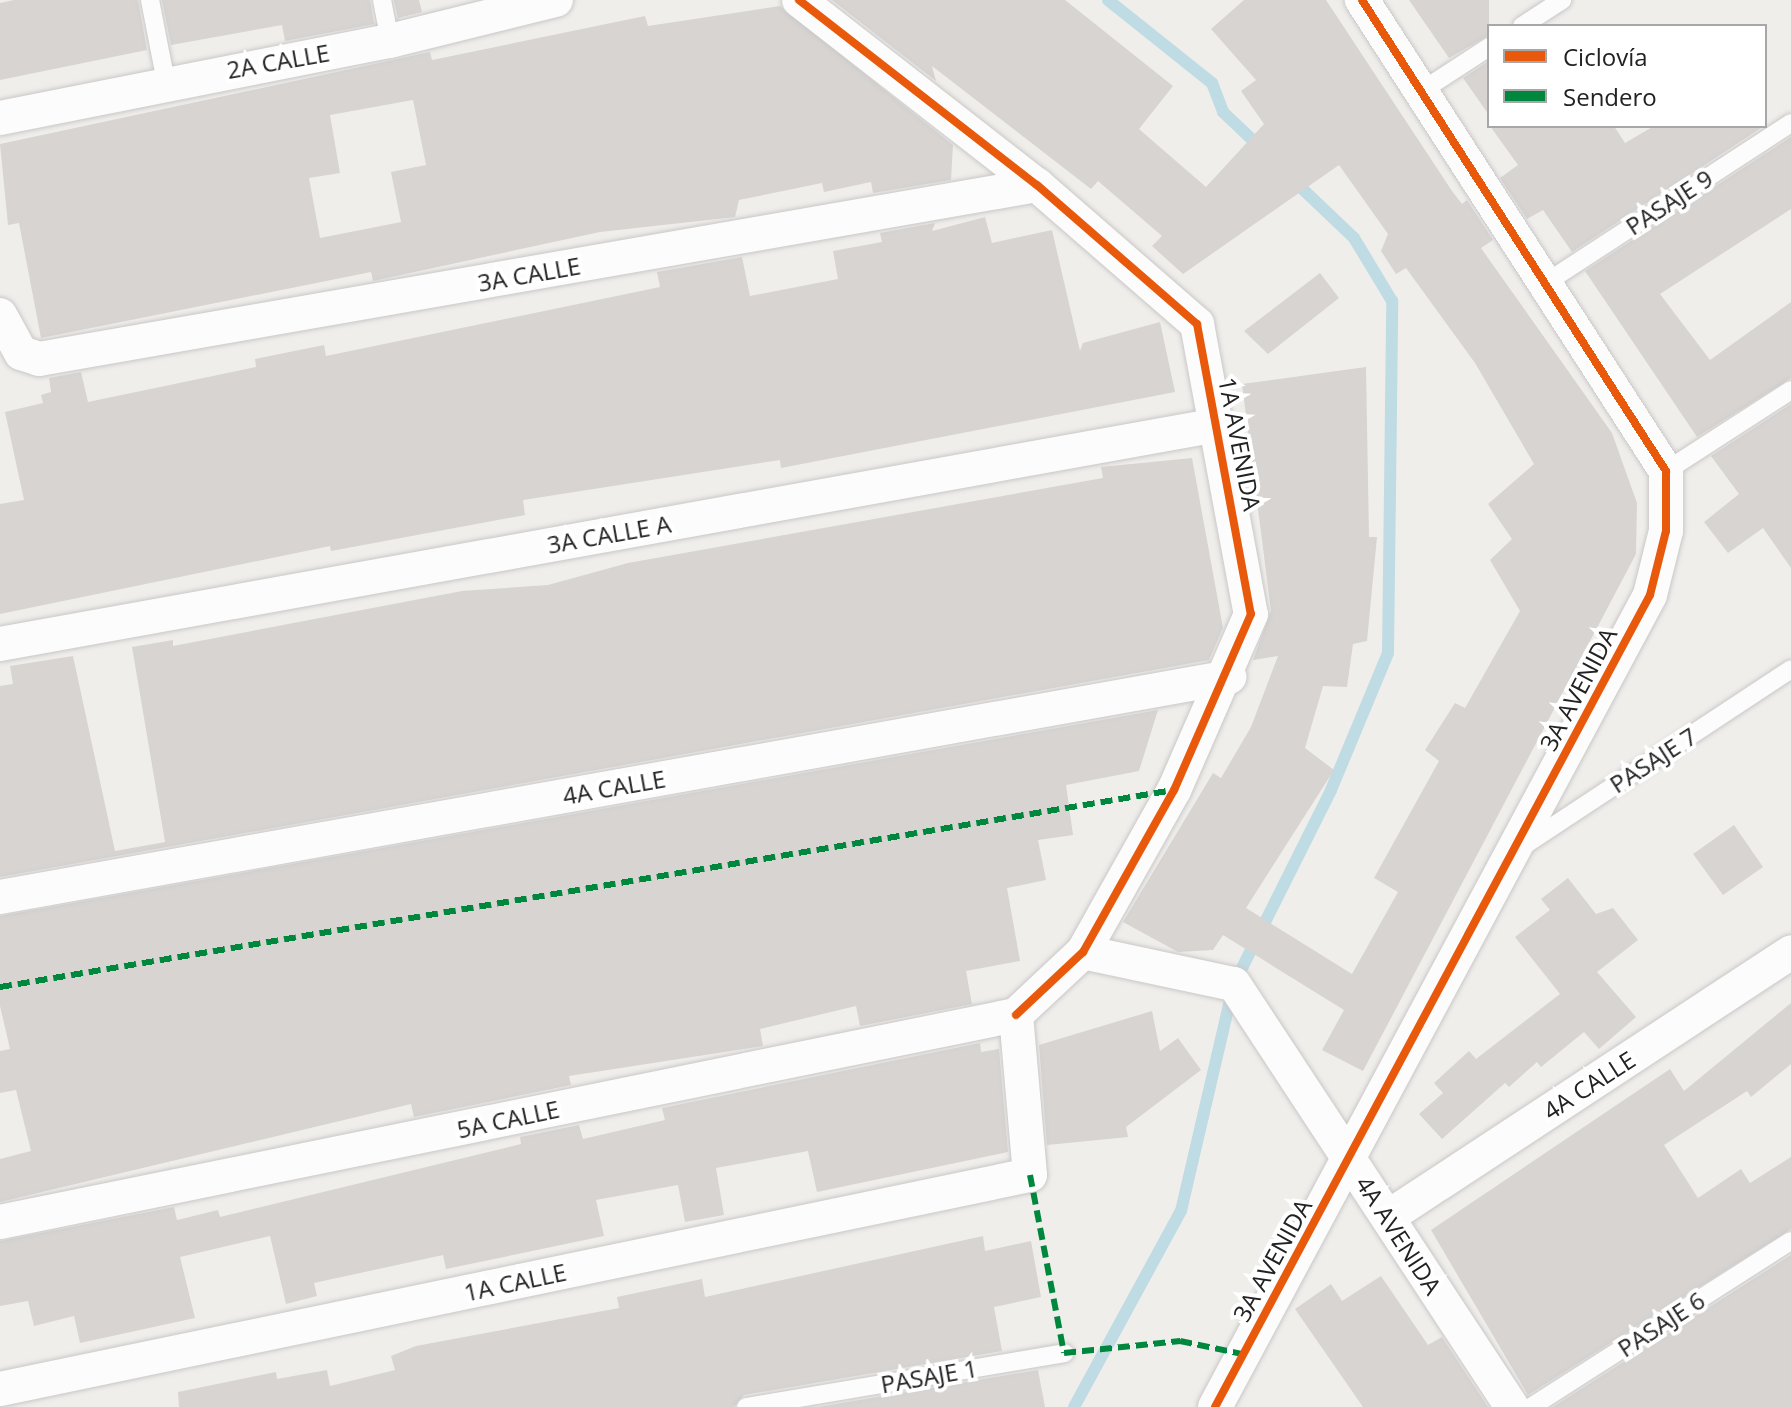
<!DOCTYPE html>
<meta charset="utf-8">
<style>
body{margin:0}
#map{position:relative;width:1791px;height:1407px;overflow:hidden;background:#f0eeeb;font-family:"Open Sans",sans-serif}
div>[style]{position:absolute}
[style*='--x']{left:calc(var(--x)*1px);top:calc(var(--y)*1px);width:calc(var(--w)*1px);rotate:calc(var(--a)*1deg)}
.stream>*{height:12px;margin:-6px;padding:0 6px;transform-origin:6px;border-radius:6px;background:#bfdbe3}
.building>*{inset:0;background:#d7d4d2}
.roads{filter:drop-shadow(0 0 2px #c9c8c7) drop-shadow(0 0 2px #c9c8c7)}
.service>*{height:18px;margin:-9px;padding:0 9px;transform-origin:9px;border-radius:9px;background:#fdfcfc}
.minor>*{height:34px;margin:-17px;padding:0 17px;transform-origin:17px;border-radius:17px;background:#fdfcfc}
.quiet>*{height:6px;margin-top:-3px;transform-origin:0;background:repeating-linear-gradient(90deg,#00873e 0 12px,transparent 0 18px)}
.cycleway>*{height:8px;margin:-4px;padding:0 4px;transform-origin:4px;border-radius:4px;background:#e8590c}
span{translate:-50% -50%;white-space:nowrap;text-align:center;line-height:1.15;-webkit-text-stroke:8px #fff;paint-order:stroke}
.street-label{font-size:24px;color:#222}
.legend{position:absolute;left:1487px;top:24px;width:280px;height:104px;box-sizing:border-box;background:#fff;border:2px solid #a7a7a7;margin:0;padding:10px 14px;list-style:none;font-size:24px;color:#222}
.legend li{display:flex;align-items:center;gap:16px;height:40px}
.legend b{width:40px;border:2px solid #a7a7a7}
</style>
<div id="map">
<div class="stream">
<div style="--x:1108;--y:0;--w:133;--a:38.6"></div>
<div style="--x:1212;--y:83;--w:31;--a:69"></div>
<div style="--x:1223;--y:112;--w:54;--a:43.5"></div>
<div style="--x:1074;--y:1407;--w:223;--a:-61.4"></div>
<div style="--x:1181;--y:1211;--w:233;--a:-76.9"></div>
<div style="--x:1234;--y:984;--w:217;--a:-63.4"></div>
<div style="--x:1331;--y:790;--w:148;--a:-67.4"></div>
<div style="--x:1388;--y:653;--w:352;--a:-89.3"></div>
<div style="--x:1392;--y:301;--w:74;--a:-121.1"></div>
<div style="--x:1354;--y:238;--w:86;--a:-136.4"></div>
</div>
<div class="building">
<div style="clip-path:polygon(14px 0,138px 0,147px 50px,0 80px,0 3px)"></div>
<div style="clip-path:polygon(162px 0,370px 0,374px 24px,285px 41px,282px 25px,171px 45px)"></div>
<div style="clip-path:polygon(394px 0,419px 0,422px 12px,398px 18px)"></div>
<div style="clip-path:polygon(832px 0,1065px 0,1173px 86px,1139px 129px,1206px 187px,1264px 124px,1241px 91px,1256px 80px,1211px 29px,1244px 0,1326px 0,1452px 191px,1462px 204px,1467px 200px,1493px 240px,1481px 248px,1612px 433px,1637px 503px,1636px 554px,1363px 1071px,1322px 1050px,1344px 1010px,1223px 935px,1213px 950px,1178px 952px,1123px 922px,1213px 773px,1221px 778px,1251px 727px,1278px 656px,1253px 660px,1271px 611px,1242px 384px,1366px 367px,1369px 537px,1377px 537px,1367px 641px,1353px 644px,1347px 687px,1323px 686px,1305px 748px,1334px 770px,1246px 908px,1352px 974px,1398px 892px,1374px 878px,1439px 761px,1425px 750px,1455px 703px,1465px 708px,1520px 611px,1490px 560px,1512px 539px,1488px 504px,1534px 464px,1475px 363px,1406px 268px,1396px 274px,1381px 251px,1388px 234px,1339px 165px,1183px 274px,1152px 246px,1162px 236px,1098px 181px,1091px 189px,932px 66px,936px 81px)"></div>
<div style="clip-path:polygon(1409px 0,1489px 0,1489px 35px,1449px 58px)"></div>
<div style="clip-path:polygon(evenodd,780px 6px,953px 145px,951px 180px,873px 193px,871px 182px,824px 192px,822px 183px,739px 200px,735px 217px,600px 232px,373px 281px,371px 272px,41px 338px,19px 223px,8px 225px,0 144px,430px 52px,432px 60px,645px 16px,648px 26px,780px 6px,413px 100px,426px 165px,391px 172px,401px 222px,320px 238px,309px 178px,340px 173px,330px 115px,413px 100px)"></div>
<div style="clip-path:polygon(1489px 61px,1489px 115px,1463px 78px)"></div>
<div style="clip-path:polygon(1490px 126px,1614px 126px,1625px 143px,1654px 126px,1764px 126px,1572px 252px,1543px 210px,1527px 219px,1500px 178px,1518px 165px)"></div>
<div style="clip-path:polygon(1791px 137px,1791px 209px,1660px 294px,1710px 360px,1791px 302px,1791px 378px,1697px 437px,1585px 271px)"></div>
<div style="clip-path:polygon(985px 217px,992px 243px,1052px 230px,1080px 351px,1083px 343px,1160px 322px,1175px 392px,781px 468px,780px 460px,523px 500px,525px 515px,331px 551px,330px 546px,0 614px,0 504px,24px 500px,5px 412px,43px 403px,41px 395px,51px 392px,49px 378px,81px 372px,88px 402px,256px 367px,255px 359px,324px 345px,326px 356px,660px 287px,657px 272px,742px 257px,750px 296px,838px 279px,833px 251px,882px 242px,880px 233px,935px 223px,932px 231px)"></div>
<div style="clip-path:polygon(1320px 273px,1339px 298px,1268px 354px,1244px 331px)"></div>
<div style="clip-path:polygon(1791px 404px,1791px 568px,1763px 528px,1728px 553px,1704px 522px,1739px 494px,1711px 456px)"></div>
<div style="clip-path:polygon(1192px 458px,1223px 628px,1209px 660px,0 877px,0 686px,13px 684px,10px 666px,73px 656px,115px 851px,165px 842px,132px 647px,173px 640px,173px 646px,462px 591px,548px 585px,628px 563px,1103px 478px,1101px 467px)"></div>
<div style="clip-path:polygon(1158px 710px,1139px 771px,1066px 785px,1073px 835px,1038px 840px,1046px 880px,1007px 888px,1020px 961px,966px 971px,972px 1004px,860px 1026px,856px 1006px,760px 1029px,763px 1046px,569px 1076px,571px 1085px,414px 1117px,411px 1104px,0 1202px,0 1159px,31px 1151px,16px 1090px,0 1093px,0 1051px,10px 1049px,0 1006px,0 916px)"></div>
<div style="clip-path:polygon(1734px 825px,1763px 867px,1723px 895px,1693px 854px)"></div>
<div style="clip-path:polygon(1568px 878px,1596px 914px,1613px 908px,1638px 940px,1597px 972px,1636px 1017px,1599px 1049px,1584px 1032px,1541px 1067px,1537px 1062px,1509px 1087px,1505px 1083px,1442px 1139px,1419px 1114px,1443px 1093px,1434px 1083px,1469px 1051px,1476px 1059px,1560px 994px,1515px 937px,1550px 910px,1541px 899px)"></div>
<div style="clip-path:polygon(1791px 1003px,1791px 1064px,1751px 1097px,1747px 1091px,1664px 1145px,1698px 1198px,1741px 1169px,1750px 1183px,1791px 1157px,1791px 1229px,1528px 1395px,1431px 1230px,1670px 1069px,1684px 1091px)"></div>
<div style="clip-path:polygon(1152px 1011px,1160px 1051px,1178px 1038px,1201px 1070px,1126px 1127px,1128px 1137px,1047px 1145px,1039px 1045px)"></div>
<div style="clip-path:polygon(980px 1043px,981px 1052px,999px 1049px,1008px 1152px,817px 1192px,808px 1151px,716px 1168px,724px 1215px,685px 1222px,678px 1185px,596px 1200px,604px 1236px,446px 1269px,443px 1255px,314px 1283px,317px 1296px,286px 1304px,270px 1236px,180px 1257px,195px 1318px,80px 1343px,74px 1316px,34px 1326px,28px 1301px,0 1306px,0 1241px,174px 1207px,177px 1220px,218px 1210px,220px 1217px,521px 1144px,520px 1137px,579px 1125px,583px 1139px,665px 1120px,662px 1108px)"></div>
<div style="clip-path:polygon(983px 1236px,985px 1251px,1031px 1241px,1041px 1297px,994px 1307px,1002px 1351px,744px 1395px,734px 1407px,179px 1407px,178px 1392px,276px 1372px,277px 1379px,327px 1370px,330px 1386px,395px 1370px,391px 1356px,416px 1346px,619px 1308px,617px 1297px,702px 1279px,705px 1297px)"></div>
<div style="clip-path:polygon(1791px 1255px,1791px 1407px,1553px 1407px)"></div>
<div style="clip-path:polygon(1381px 1276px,1428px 1345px,1442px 1337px,1488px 1407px,1363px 1407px,1295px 1309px,1331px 1284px,1342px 1301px)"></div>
<div style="clip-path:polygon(1038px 1370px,1045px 1407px,818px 1407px)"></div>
</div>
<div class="roads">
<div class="service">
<div style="--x:150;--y:0;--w:84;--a:79"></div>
<div style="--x:382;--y:0;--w:42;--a:79"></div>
<div style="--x:1522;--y:26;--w:48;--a:-33"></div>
<div style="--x:1420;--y:92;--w:82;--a:-33.1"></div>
<div style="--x:1547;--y:282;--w:291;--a:-33.1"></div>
<div style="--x:1666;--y:471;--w:149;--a:-32.9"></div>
<div style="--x:1523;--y:846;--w:321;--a:-33.4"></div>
<div style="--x:746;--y:1407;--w:323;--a:-9.6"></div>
<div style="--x:1531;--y:1407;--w:308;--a:-32.6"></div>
</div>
<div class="minor">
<div style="--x:799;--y:0;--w:301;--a:37.9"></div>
<div style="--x:1037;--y:185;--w:212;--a:41"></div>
<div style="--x:1197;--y:324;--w:295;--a:79.5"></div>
<div style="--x:1251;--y:614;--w:192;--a:113.6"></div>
<div style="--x:1174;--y:790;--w:186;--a:119.3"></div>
<div style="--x:1083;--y:952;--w:92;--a:136.8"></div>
<div style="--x:0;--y:118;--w:398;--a:-11.2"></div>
<div style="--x:390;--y:41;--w:171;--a:-13.9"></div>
<div style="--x:0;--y:315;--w:43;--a:61.1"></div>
<div style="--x:21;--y:353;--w:19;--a:18"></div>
<div style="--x:39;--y:359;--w:1013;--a:-9.89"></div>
<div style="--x:0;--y:644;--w:1237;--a:-10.2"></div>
<div style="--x:0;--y:897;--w:1249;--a:-10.15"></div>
<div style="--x:1083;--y:952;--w:154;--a:12"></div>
<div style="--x:1234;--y:984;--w:506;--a:56.69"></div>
<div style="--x:1388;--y:1217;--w:482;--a:-33.3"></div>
<div style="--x:0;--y:1222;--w:1037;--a:-11.52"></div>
<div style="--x:0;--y:1389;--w:1052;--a:-11.74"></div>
<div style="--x:1030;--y:1175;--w:161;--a:-95"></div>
<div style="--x:1215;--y:1407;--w:921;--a:-61.82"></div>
<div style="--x:1650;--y:595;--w:66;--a:-76"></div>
<div style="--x:1666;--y:531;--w:60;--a:-90"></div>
<div style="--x:1666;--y:471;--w:561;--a:-122.84"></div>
</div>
</div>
<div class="quiet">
<div style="--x:0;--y:987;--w:1190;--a:-9.53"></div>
<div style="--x:1030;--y:1175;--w:181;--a:79.2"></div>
<div style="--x:1064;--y:1353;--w:117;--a:-5.9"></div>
<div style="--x:1180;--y:1341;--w:63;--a:11.8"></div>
</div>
<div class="cycleway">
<div style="--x:799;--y:0;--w:301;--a:37.9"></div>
<div style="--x:1037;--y:185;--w:212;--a:41"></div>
<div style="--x:1197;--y:324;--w:295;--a:79.5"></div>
<div style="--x:1251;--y:614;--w:192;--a:113.6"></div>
<div style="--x:1174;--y:790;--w:186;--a:119.3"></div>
<div style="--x:1083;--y:952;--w:92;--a:136.8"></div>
<div style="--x:1215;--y:1407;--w:921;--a:-61.82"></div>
<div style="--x:1650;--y:595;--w:66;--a:-76"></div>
<div style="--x:1666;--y:531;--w:60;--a:-90"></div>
<div style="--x:1666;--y:471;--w:561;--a:-122.84"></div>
</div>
<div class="street-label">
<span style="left:278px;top:61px;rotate:-10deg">2A CALLE</span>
<span style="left:1669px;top:202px;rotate:-33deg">PASAJE 9</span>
<span style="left:529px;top:274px;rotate:-10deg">3A CALLE</span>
<span style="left:1240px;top:444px;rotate:79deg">1A AVENIDA</span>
<span style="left:609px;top:534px;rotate:-10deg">3A CALLE A</span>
<span style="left:1578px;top:689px;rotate:-62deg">3A AVENIDA</span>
<span style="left:1653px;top:760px;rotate:-33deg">PASAJE 7</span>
<span style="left:614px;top:787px;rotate:-10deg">4A CALLE</span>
<span style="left:1589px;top:1085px;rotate:-33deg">4A CALLE</span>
<span style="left:508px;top:1119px;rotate:-12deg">5A CALLE</span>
<span style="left:1399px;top:1235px;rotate:57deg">4A AVENIDA</span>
<span style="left:1272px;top:1260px;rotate:-61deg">3A AVENIDA</span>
<span style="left:515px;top:1282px;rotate:-12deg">1A CALLE</span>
<span style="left:1661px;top:1324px;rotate:-33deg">PASAJE 6</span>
<span style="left:929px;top:1376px;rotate:-10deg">PASAJE 1</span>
</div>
<ul class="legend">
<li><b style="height:10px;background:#e8590c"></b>Ciclovía</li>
<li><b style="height:10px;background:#00873e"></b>Sendero</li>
</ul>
</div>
